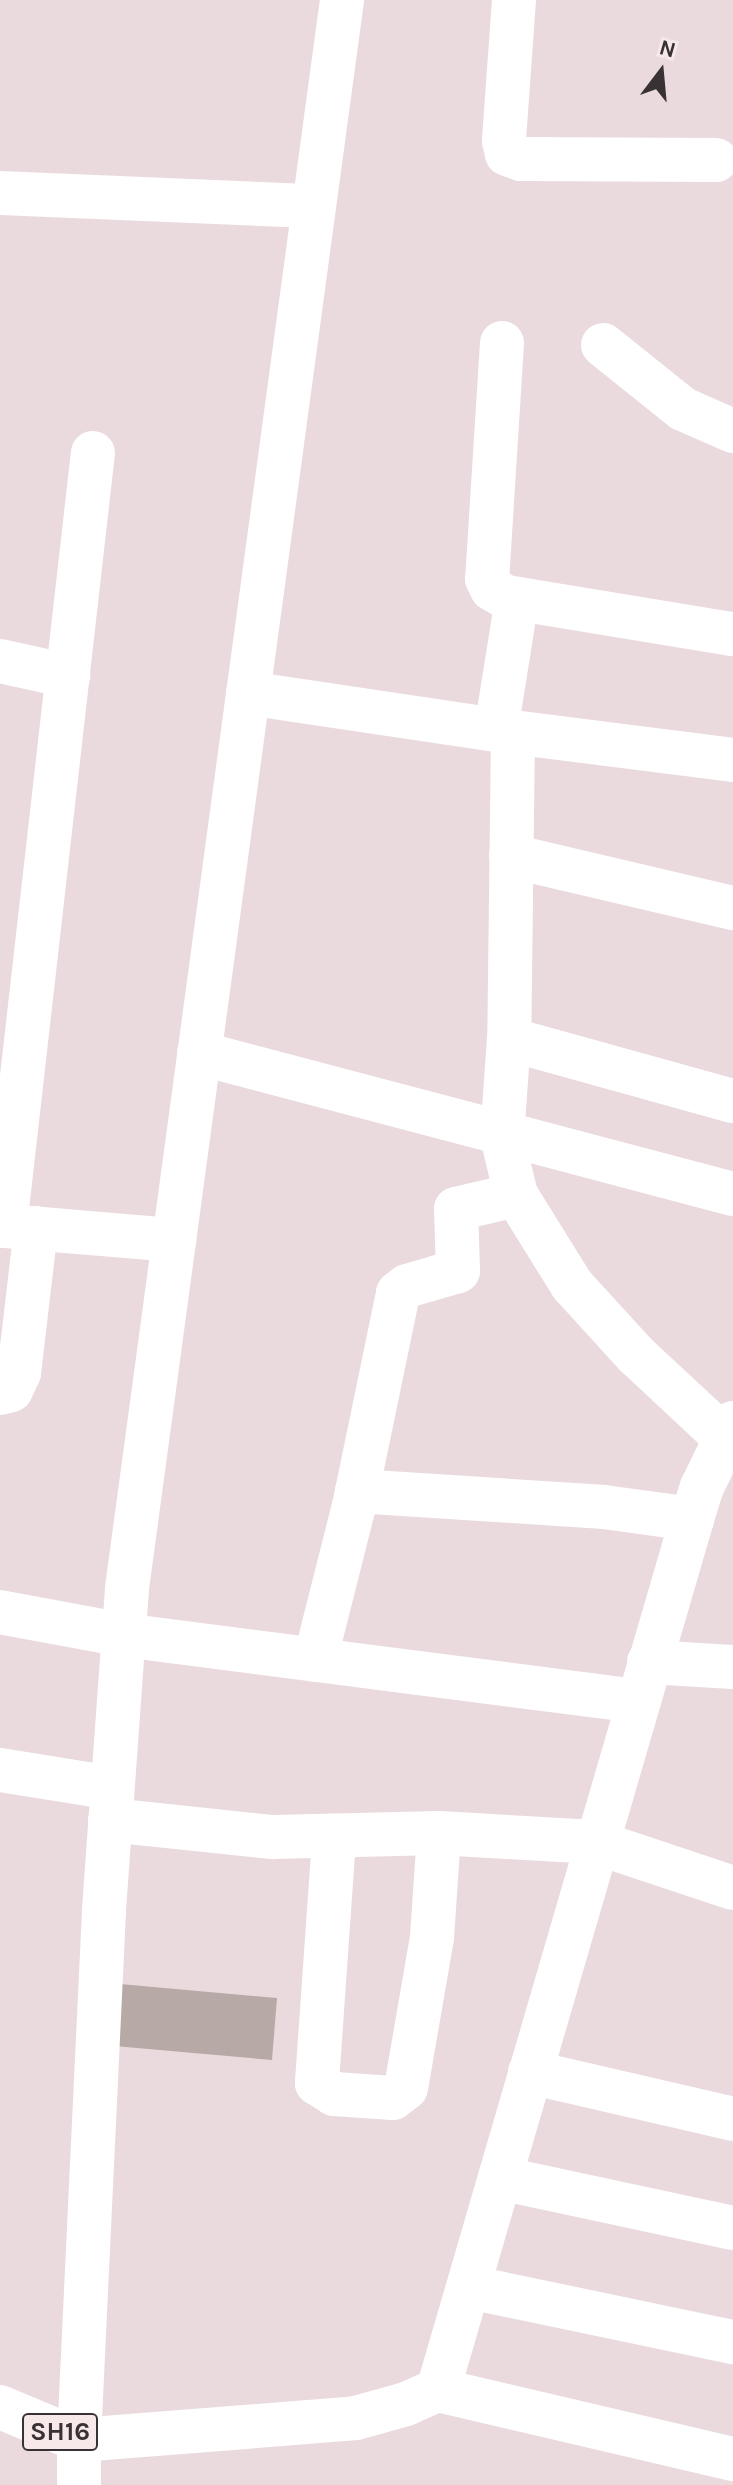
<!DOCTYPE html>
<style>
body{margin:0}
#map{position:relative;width:733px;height:2485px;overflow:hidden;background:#eadadd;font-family:Karla,sans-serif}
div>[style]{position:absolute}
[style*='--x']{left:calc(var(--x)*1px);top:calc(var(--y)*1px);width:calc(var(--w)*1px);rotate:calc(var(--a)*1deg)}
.building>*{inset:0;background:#b7a9a6}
.minor>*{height:44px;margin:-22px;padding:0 22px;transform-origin:22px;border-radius:22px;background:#fff}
.major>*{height:44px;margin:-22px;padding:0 22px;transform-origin:22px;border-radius:22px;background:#fff}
span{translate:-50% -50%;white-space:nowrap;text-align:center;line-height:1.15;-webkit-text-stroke:6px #f7e8ea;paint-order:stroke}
.shield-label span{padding:2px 6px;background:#f7e8ea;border:2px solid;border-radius:6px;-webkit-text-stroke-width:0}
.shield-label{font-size:26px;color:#383234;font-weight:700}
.north{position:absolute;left:621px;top:32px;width:80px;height:80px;-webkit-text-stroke:6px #f7e8ea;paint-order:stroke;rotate:16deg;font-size:22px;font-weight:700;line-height:32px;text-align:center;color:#383234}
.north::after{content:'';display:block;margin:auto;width:28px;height:36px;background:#383234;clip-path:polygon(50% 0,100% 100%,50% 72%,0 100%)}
</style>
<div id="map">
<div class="building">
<div style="clip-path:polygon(109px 1983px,277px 1998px,272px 2060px,103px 2045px)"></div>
</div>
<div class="minor">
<div style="--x:342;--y:0;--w:1603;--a:97.71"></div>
<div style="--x:127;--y:1589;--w:323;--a:94.1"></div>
<div style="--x:104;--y:1911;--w:530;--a:92.71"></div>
<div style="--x:79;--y:2440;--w:278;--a:-4.5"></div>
<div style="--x:356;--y:2418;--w:52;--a:-15.6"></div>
<div style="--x:406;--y:2404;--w:35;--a:-24"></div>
<div style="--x:438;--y:2390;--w:303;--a:13.2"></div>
<div style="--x:514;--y:0;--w:141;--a:94.1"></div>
<div style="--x:504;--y:141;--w:13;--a:77"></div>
<div style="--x:507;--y:154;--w:15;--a:20"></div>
<div style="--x:521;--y:159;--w:195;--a:0.3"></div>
<div style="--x:0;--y:193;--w:314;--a:2.4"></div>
<div style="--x:502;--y:343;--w:236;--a:93.6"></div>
<div style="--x:487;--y:579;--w:11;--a:63"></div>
<div style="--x:492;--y:589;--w:16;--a:30"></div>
<div style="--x:506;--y:597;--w:229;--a:9.3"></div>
<div style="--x:603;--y:345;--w:102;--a:38.7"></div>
<div style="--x:683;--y:409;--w:55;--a:23.7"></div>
<div style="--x:0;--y:661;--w:70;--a:12.4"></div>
<div style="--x:248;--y:693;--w:251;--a:8.5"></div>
<div style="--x:496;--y:730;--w:239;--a:7.2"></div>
<div style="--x:496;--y:730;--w:133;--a:-80.9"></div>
<div style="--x:513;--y:733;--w:306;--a:90.7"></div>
<div style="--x:509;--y:1039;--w:97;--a:94.1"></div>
<div style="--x:502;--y:1136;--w:61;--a:76.7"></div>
<div style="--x:516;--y:1195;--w:106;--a:58.1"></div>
<div style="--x:572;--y:1285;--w:95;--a:47.6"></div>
<div style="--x:636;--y:1355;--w:123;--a:43"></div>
<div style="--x:726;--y:1439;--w:7;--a:8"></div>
<div style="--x:511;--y:856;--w:228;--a:13.2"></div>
<div style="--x:509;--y:1039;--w:232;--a:15.5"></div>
<div style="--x:199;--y:1053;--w:552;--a:14.79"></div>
<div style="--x:5;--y:1226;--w:778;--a:-83.51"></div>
<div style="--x:6;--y:1226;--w:169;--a:4.8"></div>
<div style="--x:0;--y:1393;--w:11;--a:-15"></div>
<div style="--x:11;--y:1390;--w:19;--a:-65"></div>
<div style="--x:19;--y:1373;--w:146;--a:-83.3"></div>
<div style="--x:357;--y:1491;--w:248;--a:3.7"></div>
<div style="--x:604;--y:1507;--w:89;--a:7.8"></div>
<div style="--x:0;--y:1612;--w:125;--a:10.6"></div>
<div style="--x:123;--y:1635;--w:518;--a:7.32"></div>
<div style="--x:315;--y:1660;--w:159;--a:-75.8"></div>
<div style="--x:354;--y:1506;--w:217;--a:-78.3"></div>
<div style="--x:398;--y:1293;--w:11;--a:-38"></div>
<div style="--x:407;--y:1286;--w:53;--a:-16.4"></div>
<div style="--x:458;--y:1271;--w:62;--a:-91.8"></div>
<div style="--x:456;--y:1209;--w:62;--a:-13.1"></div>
<div style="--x:649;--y:1662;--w:84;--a:3.4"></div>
<div style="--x:0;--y:1770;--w:113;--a:9.1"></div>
<div style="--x:110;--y:1820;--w:164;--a:6"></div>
<div style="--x:273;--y:1837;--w:166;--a:-1.4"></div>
<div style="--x:439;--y:1833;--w:156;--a:3.3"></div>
<div style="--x:595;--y:1842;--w:145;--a:18.4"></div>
<div style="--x:334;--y:1839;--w:245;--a:94"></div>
<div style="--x:317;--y:2083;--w:20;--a:33"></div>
<div style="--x:334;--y:2094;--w:59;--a:3.9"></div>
<div style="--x:393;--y:2098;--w:16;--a:-38"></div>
<div style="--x:406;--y:2088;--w:153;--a:-80.2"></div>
<div style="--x:432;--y:1937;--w:104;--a:-86.1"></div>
<div style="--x:530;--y:2072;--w:208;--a:13"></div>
<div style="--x:500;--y:2178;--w:238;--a:12.1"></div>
<div style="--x:469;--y:2287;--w:270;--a:11.8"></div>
<div style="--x:438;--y:2390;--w:907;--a:-73.74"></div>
<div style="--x:692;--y:1519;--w:34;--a:-73"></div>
<div style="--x:702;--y:1487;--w:71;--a:-64.2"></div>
</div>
<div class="major">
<div style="--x:0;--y:2407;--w:86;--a:22.7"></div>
<div style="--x:79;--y:2440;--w:45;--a:90"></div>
</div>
<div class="shield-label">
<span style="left:60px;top:2432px">SH16</span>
</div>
<div class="north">N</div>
</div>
